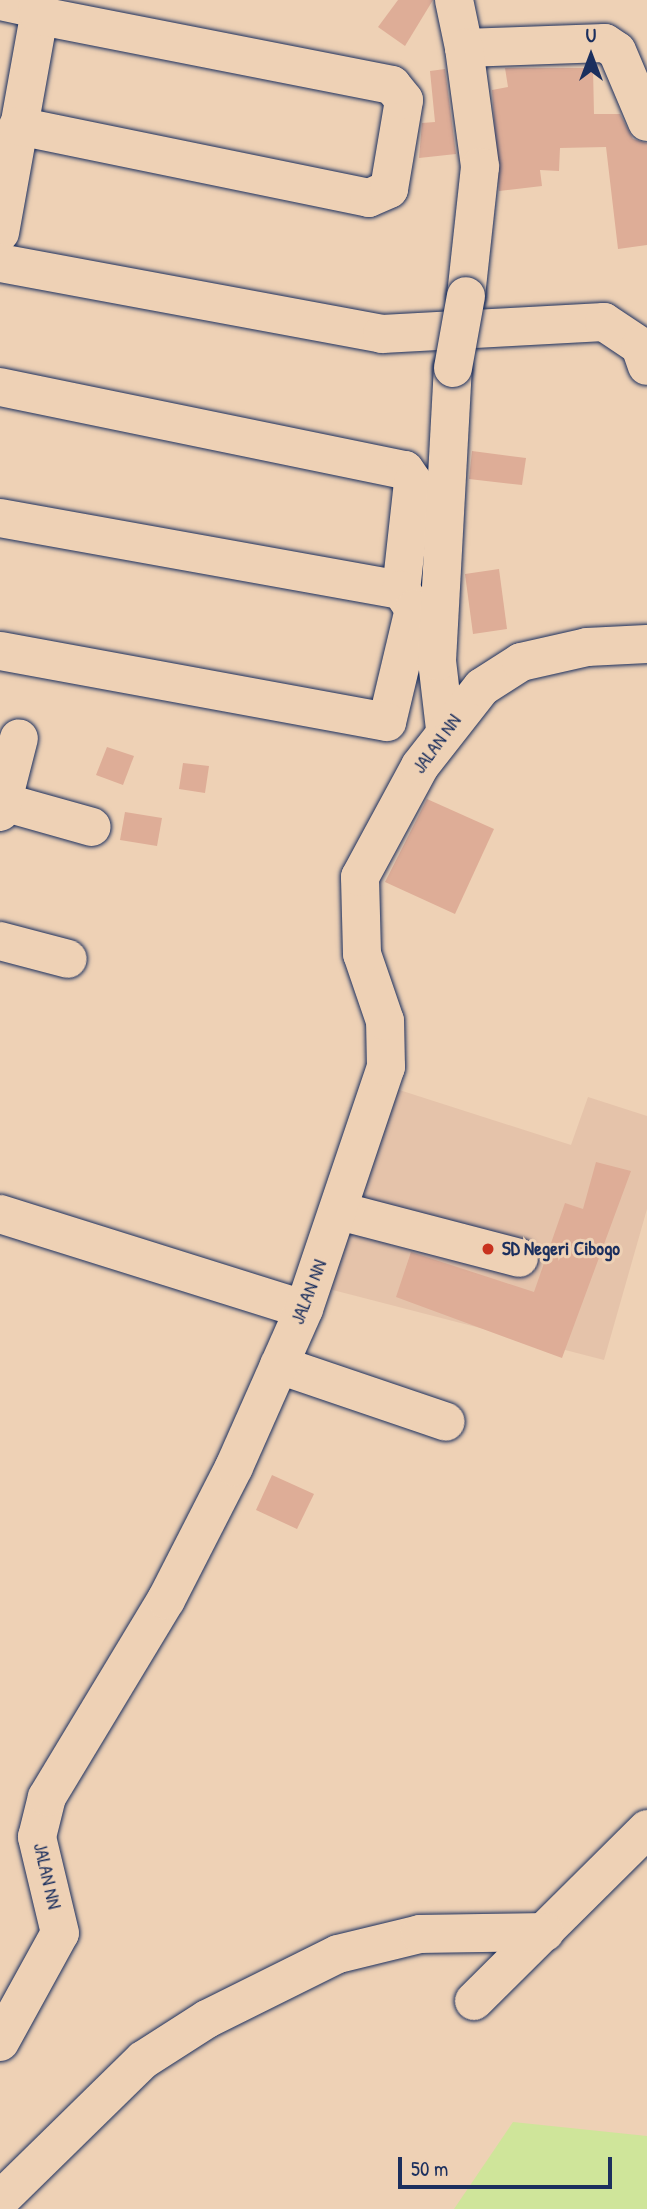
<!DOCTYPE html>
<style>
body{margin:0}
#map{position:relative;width:647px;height:2209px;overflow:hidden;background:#eed1b5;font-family:"Patrick Hand",sans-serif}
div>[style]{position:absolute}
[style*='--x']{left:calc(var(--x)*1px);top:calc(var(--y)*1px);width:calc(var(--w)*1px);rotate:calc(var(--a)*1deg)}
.built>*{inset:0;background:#e5c3aa}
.green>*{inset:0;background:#cfe59a}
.building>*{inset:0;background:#dead97}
.roads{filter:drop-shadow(0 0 2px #1b2f5e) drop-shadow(0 0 2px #1b2f5e)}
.minor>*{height:38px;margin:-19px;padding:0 19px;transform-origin:19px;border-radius:19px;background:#eed1b5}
.bridges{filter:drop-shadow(0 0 2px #1b2f5e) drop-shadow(0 0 2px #1b2f5e)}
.minor-bridge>*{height:38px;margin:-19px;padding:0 19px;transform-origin:19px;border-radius:19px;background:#eed1b5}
.dots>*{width:19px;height:19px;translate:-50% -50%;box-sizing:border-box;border:4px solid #eed1b5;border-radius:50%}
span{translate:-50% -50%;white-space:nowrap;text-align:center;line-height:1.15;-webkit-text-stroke:6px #eed1b5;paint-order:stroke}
.street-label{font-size:19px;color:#1b2f5e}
.poi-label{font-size:19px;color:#1b2f5e;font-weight:700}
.left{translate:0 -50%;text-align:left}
.north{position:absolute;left:556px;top:21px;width:70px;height:70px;-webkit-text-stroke:5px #eed1b5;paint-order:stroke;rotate:0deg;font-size:19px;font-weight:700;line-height:28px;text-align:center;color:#1b2f5e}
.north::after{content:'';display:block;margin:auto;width:24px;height:32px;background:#1b2f5e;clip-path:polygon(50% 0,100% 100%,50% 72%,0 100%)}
.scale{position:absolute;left:398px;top:2157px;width:214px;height:32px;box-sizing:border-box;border:4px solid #1b2f5e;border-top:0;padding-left:9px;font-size:21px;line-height:24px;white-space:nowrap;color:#1b2f5e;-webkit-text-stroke:5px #eed1b5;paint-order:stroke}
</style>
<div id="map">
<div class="built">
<div style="clip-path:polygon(390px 1087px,571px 1145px,588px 1097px,647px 1116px,647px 1209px,604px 1360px,329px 1289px)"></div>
</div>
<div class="green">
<div style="clip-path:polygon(513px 2122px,647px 2136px,647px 2209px,454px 2209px)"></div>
</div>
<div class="building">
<div style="clip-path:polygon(398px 0,433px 0,405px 46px,378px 27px)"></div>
<div style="clip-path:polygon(505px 68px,593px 68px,594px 114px,620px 114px,633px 139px,647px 143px,647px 245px,618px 249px,606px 147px,560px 148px,559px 171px,540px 170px,542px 186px,499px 191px,492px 90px,508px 87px)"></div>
<div style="clip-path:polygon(445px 69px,456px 154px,419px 158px,422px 123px,435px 122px,430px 71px)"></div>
<div style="clip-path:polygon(472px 451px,526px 458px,522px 485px,469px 479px)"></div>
<div style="clip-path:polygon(499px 569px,507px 629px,473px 634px,465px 574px)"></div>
<div style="clip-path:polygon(107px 747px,134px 756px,123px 785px,96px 775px)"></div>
<div style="clip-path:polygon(183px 763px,209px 766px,205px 793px,179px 789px)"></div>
<div style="clip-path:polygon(427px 799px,494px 829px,455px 914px,385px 882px)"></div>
<div style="clip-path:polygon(125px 812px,162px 818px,157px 846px,120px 840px)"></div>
<div style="clip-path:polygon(596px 1162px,631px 1171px,562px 1358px,396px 1297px,411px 1252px,534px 1292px,565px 1203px,583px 1209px)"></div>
<div style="clip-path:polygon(272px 1475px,314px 1494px,297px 1529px,256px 1510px)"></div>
</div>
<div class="roads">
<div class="minor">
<div style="--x:454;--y:0;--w:49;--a:78.2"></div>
<div style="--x:464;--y:48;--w:141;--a:-2"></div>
<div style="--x:605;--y:43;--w:14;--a:34"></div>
<div style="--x:617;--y:51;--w:77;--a:67.1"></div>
<div style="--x:0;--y:1;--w:38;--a:12"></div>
<div style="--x:37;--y:9;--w:7;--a:74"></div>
<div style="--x:39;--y:16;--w:220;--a:100.2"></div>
<div style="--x:464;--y:48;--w:120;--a:82.3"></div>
<div style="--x:480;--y:167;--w:130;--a:96.2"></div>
<div style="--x:18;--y:126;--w:358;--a:11.6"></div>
<div style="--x:369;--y:198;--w:22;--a:-24"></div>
<div style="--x:389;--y:189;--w:90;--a:-80.4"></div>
<div style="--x:404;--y:100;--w:19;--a:-129"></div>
<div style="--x:392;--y:85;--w:360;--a:-168.9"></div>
<div style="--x:0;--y:263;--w:389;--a:10.5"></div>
<div style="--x:382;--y:334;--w:222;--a:-3.1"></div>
<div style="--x:604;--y:322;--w:43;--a:33.7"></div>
<div style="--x:640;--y:346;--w:21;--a:71"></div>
<div style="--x:0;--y:387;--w:413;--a:11.6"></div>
<div style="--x:405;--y:470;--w:14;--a:56"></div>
<div style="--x:413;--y:482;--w:109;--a:96.3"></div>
<div style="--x:0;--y:518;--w:407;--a:10.2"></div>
<div style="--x:401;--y:590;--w:23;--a:56"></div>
<div style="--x:414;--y:609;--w:116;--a:103.4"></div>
<div style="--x:387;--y:722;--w:393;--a:-169.6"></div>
<div style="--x:445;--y:729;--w:68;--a:-96.7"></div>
<div style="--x:437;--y:661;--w:293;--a:-86.9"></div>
<div style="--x:3;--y:802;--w:92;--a:15.7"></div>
<div style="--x:0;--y:812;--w:76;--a:-75.6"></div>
<div style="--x:0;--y:941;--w:70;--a:14.8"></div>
<div style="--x:339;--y:1211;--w:186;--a:14.6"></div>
<div style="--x:0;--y:1214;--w:318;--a:17.4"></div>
<div style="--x:279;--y:1365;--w:176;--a:18.8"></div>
<div style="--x:474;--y:2001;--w:244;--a:-44.8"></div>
<div style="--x:0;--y:2042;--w:124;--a:-61.2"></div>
<div style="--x:60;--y:1933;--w:99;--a:-103.5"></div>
<div style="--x:37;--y:1837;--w:41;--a:-76"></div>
<div style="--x:47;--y:1797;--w:230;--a:-58.9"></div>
<div style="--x:166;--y:1600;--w:149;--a:-62.9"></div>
<div style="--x:234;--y:1467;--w:173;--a:-66.1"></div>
<div style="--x:304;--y:1309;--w:256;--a:-71.3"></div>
<div style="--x:386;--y:1067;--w:46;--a:-91.2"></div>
<div style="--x:385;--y:1021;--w:71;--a:-108.9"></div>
<div style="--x:362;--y:954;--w:77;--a:-91.5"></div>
<div style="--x:360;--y:877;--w:126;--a:-61.6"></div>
<div style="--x:420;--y:766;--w:100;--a:-51.9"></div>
<div style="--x:482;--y:687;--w:46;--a:-32.7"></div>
<div style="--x:521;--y:662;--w:68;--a:-12.8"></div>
<div style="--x:587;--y:647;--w:60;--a:-2.9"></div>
<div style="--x:0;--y:2200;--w:200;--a:-44.4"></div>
<div style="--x:143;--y:2060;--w:76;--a:-32.6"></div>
<div style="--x:207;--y:2019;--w:146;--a:-26.4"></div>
<div style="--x:338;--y:1954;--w:84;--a:-13.7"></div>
<div style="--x:420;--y:1934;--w:125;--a:-0.9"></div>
</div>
</div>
<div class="bridges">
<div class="minor-bridge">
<div style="--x:453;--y:368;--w:73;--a:-79.8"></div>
</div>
</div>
<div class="dots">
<div style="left:488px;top:1249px;background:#c8321e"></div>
</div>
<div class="street-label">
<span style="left:437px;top:744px;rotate:-54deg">JALAN NN</span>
<span style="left:309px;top:1292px;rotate:-69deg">JALAN NN</span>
<span style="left:47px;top:1876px;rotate:77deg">JALAN NN</span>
</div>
<div class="poi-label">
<span class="left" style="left:502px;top:1249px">SD Negeri Cibogo</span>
</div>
<div class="north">U</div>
<div class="scale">50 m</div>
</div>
